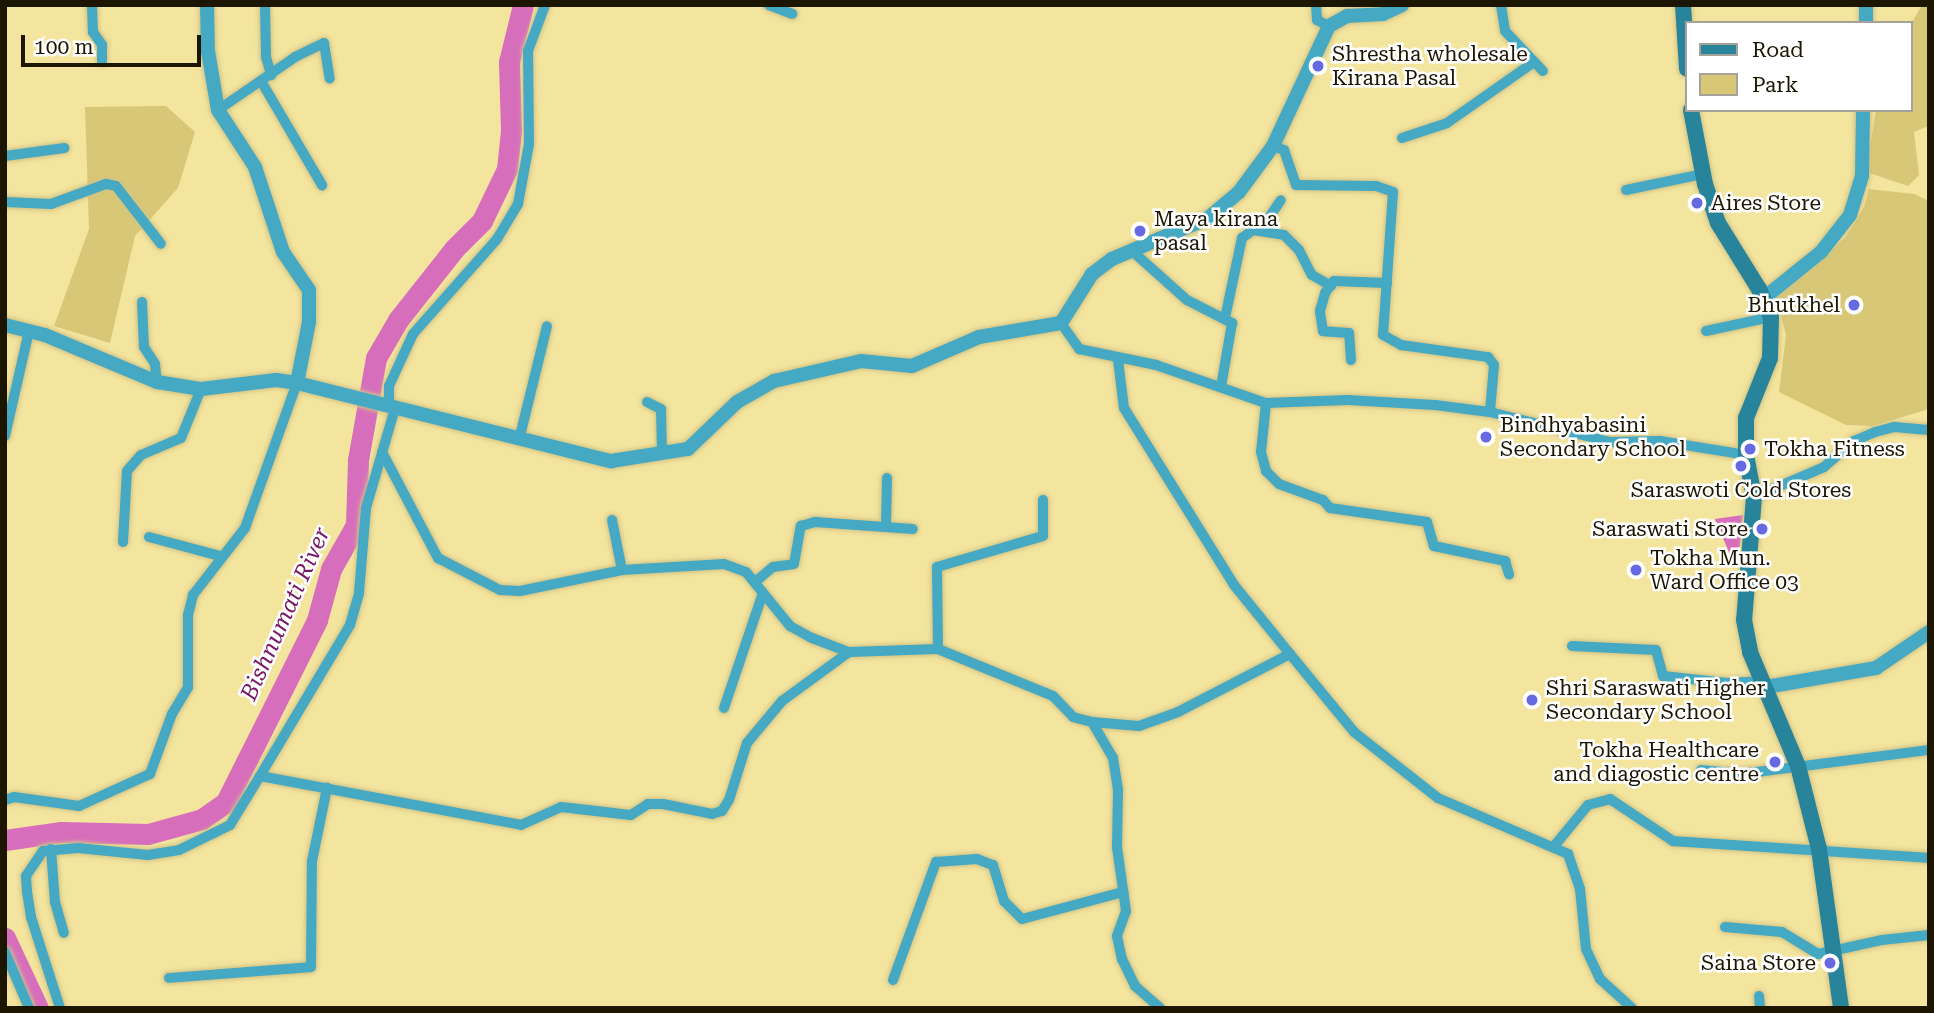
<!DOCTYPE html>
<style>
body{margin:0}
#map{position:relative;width:1934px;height:1013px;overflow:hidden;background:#f3e49e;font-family:"Roboto Serif",serif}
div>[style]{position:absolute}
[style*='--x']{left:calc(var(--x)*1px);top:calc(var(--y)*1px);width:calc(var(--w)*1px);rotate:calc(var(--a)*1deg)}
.green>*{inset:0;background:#d8c776}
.water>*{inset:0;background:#d76ebc}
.river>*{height:21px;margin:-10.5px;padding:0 10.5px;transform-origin:10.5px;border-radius:10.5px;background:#d76ebc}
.roads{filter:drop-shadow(0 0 2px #d1c385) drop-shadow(0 0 2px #d1c385)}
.minor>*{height:10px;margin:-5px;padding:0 5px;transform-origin:5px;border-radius:5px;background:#45a9c3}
.tertiary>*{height:14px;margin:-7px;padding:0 7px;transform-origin:7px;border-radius:7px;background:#45a9c3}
.secondary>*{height:16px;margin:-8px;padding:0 8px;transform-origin:8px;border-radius:8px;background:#28849a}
.dots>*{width:19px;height:19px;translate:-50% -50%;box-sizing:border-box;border:4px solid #fff;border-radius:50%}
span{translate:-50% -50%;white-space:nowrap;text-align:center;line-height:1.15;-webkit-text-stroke:5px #fff;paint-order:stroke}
.poi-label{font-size:21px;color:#1c1600}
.left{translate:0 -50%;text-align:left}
.right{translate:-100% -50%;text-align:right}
.water-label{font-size:23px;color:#771863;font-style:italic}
.frame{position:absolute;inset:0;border:7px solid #1c1600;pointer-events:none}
.legend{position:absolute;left:1685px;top:21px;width:228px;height:91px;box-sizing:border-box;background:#fff;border:2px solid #a4a299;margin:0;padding:9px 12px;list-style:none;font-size:21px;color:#1c1600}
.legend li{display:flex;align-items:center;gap:14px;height:35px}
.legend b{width:35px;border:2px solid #a4a299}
.scale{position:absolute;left:21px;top:35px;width:180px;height:32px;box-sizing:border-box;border:4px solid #1c1600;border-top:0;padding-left:9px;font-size:21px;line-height:24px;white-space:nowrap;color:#1c1600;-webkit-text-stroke:5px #fff;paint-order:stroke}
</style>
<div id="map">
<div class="green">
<div style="clip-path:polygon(1922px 5px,1929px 5px,1929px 119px,1928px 126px,1914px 132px,1919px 175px,1908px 186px,1866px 172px,1876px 110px,1911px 110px,1911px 24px)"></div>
<div style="clip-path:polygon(166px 106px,195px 132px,178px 188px,135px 236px,110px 343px,54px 326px,89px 229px,85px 107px)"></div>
<div style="clip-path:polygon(1869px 189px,1914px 194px,1929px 201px,1929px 409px,1873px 426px,1846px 425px,1779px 392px,1786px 335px,1776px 297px,1845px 238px,1864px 207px)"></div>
</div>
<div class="water">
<div style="clip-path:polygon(1743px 515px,1739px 555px,1731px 557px,1715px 519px)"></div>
</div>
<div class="river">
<div style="--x:5;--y:840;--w:57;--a:-8.1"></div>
<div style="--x:61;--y:832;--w:87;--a:1.3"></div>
<div style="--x:148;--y:834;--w:56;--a:-15.5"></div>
<div style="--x:202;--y:819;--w:29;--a:-35"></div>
<div style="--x:226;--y:802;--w:203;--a:-63.4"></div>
<div style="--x:317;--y:620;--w:53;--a:-74.6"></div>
<div style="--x:331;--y:569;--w:51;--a:-60.4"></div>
<div style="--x:356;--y:525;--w:65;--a:-88.2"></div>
<div style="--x:358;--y:460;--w:104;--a:-80"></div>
<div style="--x:376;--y:358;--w:44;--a:-59.9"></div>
<div style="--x:398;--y:320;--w:90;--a:-51.7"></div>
<div style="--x:454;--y:249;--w:40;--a:-45"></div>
<div style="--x:482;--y:221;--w:58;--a:-64.3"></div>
<div style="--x:507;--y:169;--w:39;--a:-84"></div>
<div style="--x:511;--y:130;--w:68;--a:-91.7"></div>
<div style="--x:509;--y:62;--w:59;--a:-76.2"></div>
<div style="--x:5;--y:938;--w:77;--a:64.8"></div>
</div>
<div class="roads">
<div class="minor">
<div style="--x:92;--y:5;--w:27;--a:88"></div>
<div style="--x:93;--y:32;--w:16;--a:55"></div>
<div style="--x:102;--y:45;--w:16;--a:90"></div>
<div style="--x:265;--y:5;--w:52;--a:88.9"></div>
<div style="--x:266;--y:57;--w:19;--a:74"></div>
<div style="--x:769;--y:5;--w:25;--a:21"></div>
<div style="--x:1316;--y:5;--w:15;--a:86"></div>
<div style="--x:1317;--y:20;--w:13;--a:27"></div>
<div style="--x:1501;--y:5;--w:26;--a:81"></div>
<div style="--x:1505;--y:31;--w:55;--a:46.5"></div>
<div style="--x:261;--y:81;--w:121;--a:59.6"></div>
<div style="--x:218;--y:110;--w:93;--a:-34.5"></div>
<div style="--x:295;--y:57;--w:32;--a:-26"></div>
<div style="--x:324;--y:43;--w:36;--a:81"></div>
<div style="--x:1402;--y:138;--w:47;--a:-18.4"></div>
<div style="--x:1447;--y:123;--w:106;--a:-35"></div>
<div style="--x:1273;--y:146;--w:12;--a:20"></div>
<div style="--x:1284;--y:150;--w:37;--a:71"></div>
<div style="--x:1296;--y:185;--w:80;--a:0.7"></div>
<div style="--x:1376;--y:186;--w:18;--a:19"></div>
<div style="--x:1393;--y:192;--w:143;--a:94"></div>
<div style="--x:1383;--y:335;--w:21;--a:29"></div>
<div style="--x:1401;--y:345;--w:88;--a:7.9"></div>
<div style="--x:1488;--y:357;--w:10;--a:53"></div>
<div style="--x:1494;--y:365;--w:47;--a:94.9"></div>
<div style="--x:5;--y:156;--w:60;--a:-7.7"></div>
<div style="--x:1626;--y:190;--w:79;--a:-11.7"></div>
<div style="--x:5;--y:202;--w:46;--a:2.5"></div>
<div style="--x:51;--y:204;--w:59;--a:-20"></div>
<div style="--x:106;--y:184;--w:10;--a:11"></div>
<div style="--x:116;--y:186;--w:73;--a:52.2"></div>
<div style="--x:1260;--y:231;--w:37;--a:-56"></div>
<div style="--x:1131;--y:250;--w:75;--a:41.8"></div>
<div style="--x:1187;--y:300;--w:51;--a:27.1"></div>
<div style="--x:1232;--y:323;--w:65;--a:99.8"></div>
<div style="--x:142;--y:302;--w:45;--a:87.5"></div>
<div style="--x:144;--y:347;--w:20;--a:57"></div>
<div style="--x:155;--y:364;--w:18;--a:84"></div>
<div style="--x:1225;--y:318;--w:82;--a:-78"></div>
<div style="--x:1242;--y:238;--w:14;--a:-36"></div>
<div style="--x:1253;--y:230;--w:31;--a:9"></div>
<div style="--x:1284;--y:235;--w:21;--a:45"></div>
<div style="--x:1299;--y:250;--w:28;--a:63"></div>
<div style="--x:1312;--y:275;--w:22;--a:30"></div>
<div style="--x:1061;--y:323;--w:32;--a:55"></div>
<div style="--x:1079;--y:349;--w:79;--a:11.7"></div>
<div style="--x:1156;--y:365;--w:116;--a:19.1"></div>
<div style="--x:1266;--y:403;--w:82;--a:-2.1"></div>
<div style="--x:1348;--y:400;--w:87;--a:3.3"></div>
<div style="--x:1435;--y:405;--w:55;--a:7.3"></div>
<div style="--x:1490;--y:412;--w:124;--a:14"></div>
<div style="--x:1610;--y:442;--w:50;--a:-1.1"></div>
<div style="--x:1660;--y:441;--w:87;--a:9.2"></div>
<div style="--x:1706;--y:331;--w:66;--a:-12.2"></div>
<div style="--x:1118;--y:360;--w:48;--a:82.9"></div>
<div style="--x:1124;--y:408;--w:208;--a:58.1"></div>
<div style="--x:1234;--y:585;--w:89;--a:50.9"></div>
<div style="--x:1351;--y:360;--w:27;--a:-94"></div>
<div style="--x:1349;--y:333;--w:26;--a:-176"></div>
<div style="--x:1323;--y:331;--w:20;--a:-99"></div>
<div style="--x:1320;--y:311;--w:19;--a:-74"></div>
<div style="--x:1325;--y:293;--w:15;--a:-53"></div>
<div style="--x:1334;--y:281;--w:53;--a:2.2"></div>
<div style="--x:647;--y:402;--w:16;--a:27"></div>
<div style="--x:661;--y:409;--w:43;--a:88.7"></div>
<div style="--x:1266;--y:403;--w:49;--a:95.8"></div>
<div style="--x:1261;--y:452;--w:20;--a:75"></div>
<div style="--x:1266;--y:471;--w:18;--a:45"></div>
<div style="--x:1279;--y:484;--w:47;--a:20"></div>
<div style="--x:1323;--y:500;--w:11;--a:49"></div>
<div style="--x:1330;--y:508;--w:98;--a:8.2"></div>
<div style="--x:1427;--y:522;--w:25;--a:74"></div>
<div style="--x:1434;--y:546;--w:73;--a:11.9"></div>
<div style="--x:1505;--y:561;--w:14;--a:73"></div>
<div style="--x:389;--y:406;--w:20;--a:-90"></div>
<div style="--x:389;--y:386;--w:57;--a:-65.2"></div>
<div style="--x:413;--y:334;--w:127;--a:-48.5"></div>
<div style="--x:497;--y:239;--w:41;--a:-59"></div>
<div style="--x:518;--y:204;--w:61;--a:-79.6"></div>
<div style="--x:529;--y:144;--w:93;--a:-90.6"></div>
<div style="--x:528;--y:51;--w:49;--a:-69.7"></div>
<div style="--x:5;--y:436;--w:108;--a:-77.1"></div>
<div style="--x:520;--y:436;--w:113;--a:-76.2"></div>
<div style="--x:382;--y:452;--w:120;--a:62.2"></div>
<div style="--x:438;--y:558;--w:70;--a:27.3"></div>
<div style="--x:500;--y:590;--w:20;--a:3"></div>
<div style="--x:520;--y:591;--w:104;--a:-11.6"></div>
<div style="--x:622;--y:570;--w:102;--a:-3.4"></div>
<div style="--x:724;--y:564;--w:23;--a:20"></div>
<div style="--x:746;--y:572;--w:70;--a:50.8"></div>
<div style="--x:790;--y:626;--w:25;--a:29"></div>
<div style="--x:812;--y:638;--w:40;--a:21"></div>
<div style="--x:849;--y:652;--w:89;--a:-1.9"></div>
<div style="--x:938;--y:649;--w:124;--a:22.2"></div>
<div style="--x:1053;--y:696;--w:29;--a:46"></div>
<div style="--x:1073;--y:717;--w:20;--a:15"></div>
<div style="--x:1092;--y:722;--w:47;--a:4.9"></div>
<div style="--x:1139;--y:726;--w:41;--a:-19.7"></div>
<div style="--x:1178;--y:712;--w:126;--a:-27.4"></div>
<div style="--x:1290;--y:654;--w:101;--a:50.6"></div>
<div style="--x:1354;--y:732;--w:107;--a:38.2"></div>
<div style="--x:1438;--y:798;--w:142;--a:23.3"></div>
<div style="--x:1568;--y:854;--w:37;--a:71"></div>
<div style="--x:1580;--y:889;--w:60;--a:84.3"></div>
<div style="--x:1586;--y:949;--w:33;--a:65"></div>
<div style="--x:1600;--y:979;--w:43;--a:42.2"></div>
<div style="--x:1754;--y:497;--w:76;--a:-23.2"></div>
<div style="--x:1824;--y:467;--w:40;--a:-41"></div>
<div style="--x:1854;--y:441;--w:23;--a:-23"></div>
<div style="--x:1875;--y:432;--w:20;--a:-15"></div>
<div style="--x:1894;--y:427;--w:35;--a:5"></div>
<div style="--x:612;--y:520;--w:51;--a:78.7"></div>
<div style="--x:886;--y:526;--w:48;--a:-88.8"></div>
<div style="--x:149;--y:537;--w:73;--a:15"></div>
<div style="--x:123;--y:542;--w:71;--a:-86.8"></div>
<div style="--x:127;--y:471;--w:21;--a:-49"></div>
<div style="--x:141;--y:455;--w:43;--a:-23"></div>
<div style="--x:181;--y:438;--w:53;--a:-67.8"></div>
<div style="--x:755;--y:582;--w:23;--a:-40"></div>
<div style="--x:773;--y:567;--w:21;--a:-8"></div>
<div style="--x:794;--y:564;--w:39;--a:-80"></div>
<div style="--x:801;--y:526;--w:15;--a:-16"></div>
<div style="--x:815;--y:522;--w:98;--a:4.1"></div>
<div style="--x:1572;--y:646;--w:84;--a:2.7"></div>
<div style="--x:1656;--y:650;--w:27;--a:75"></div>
<div style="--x:1663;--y:676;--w:65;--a:6.1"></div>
<div style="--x:1728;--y:683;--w:36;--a:-3"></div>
<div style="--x:938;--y:649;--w:82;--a:-90.7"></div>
<div style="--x:937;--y:567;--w:110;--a:-16.3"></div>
<div style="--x:1043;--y:536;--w:36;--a:-90"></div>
<div style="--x:724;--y:708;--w:121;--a:-71.3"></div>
<div style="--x:1092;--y:722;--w:42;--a:59.7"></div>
<div style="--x:1113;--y:758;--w:32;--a:81"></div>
<div style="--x:1118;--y:790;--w:57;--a:91"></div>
<div style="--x:1117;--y:847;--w:65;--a:82"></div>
<div style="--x:1126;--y:911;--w:27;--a:110"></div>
<div style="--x:1117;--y:936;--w:24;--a:78"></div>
<div style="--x:1122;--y:959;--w:30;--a:64"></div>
<div style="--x:1135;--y:986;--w:33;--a:41"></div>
<div style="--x:1701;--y:770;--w:40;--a:5.7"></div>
<div style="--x:1741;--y:774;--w:190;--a:-7.3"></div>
<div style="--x:260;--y:776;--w:176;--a:-59.2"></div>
<div style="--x:350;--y:625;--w:33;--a:-74"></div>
<div style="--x:359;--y:593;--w:85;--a:-85.3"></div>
<div style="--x:366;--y:508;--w:104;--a:-73.8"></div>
<div style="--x:5;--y:800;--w:9;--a:-18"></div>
<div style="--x:14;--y:797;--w:66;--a:7.9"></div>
<div style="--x:79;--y:806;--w:78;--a:-24.3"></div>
<div style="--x:150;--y:774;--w:64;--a:-69.9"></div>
<div style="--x:172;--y:714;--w:31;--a:-59"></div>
<div style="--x:188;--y:687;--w:72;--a:-90"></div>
<div style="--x:188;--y:615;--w:21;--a:-76"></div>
<div style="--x:193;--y:595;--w:85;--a:-52.2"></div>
<div style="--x:245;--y:528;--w:154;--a:-70.3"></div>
<div style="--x:1555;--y:845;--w:52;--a:-50.5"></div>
<div style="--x:1588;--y:805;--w:23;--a:-15"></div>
<div style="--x:1610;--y:799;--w:76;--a:33.7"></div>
<div style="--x:1673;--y:841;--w:257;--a:3.8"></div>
<div style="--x:51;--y:849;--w:53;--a:85.7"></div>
<div style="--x:55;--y:902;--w:32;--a:74"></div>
<div style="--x:1725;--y:927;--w:57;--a:5"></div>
<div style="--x:1782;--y:932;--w:42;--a:31.4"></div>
<div style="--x:1818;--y:954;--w:66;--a:-12.3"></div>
<div style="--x:1882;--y:940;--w:47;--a:-6.1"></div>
<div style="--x:5;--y:952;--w:61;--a:66.8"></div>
<div style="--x:169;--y:978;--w:142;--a:-4.4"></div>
<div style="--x:311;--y:967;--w:106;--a:-89.5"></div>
<div style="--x:312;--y:861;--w:75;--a:-78.4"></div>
<div style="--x:893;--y:980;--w:126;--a:-70"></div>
<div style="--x:936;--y:862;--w:41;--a:-4.2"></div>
<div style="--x:977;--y:859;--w:17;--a:21"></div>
<div style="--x:993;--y:865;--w:38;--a:73"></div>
<div style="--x:1004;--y:901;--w:25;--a:45"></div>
<div style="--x:1022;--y:919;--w:105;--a:-15"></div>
<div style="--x:1759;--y:996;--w:12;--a:85"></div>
<div style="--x:60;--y:1008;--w:96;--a:-107.7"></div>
<div style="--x:31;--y:917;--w:26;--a:-99"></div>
<div style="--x:27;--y:891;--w:15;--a:-94"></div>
<div style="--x:26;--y:876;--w:30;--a:-56"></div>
<div style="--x:43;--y:851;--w:35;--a:-5"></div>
<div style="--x:78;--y:848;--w:70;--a:5.7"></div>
<div style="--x:148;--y:855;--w:31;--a:-9"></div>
<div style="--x:179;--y:850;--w:57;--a:-26.1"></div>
<div style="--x:230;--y:825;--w:57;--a:-58.5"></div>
<div style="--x:260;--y:776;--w:266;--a:10.6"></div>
<div style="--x:521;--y:825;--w:44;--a:-24.2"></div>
<div style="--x:561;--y:807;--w:70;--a:6.5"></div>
<div style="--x:631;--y:815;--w:20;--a:-33"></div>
<div style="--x:648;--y:804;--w:15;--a:0"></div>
<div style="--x:663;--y:804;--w:50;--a:11.5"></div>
<div style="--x:712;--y:814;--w:10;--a:-17"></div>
<div style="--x:722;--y:811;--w:13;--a:-58"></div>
<div style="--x:729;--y:800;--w:60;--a:-72.5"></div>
<div style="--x:747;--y:743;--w:55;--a:-50.2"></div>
<div style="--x:782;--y:701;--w:83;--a:-36.2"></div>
</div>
<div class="tertiary">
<div style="--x:207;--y:5;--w:46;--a:88.8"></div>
<div style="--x:208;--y:51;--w:60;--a:80.4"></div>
<div style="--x:218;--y:110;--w:68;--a:57"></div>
<div style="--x:255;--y:167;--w:89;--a:71.8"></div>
<div style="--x:283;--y:252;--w:46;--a:55.6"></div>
<div style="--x:309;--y:290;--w:32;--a:90"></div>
<div style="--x:309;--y:322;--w:62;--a:101.1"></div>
<div style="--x:1866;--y:23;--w:18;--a:-90"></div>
<div style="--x:1764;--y:298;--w:73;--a:-38.9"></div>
<div style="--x:1821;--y:252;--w:47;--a:-51.9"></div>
<div style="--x:1850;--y:215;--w:41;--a:-72.9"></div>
<div style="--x:1862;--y:176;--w:66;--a:-89.1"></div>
<div style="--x:5;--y:325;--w:41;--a:14"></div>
<div style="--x:45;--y:335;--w:121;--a:22.8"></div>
<div style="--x:157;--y:382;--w:45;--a:9"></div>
<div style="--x:201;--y:389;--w:76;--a:-6.8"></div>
<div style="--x:276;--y:380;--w:21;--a:8"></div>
<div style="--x:297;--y:383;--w:324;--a:14"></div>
<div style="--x:611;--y:461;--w:78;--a:-8.9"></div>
<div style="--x:688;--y:449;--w:68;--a:-43.8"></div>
<div style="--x:737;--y:402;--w:43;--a:-29.6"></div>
<div style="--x:774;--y:381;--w:89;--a:-12.9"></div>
<div style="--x:861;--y:361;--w:51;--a:5.6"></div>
<div style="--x:912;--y:366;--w:73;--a:-23.4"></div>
<div style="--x:979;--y:337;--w:83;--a:-9.7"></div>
<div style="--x:1061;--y:323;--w:58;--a:-57.7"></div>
<div style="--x:1092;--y:274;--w:25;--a:-37"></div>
<div style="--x:1112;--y:259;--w:104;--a:-23.1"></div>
<div style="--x:1208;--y:218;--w:40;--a:-40"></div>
<div style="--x:1239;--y:192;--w:57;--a:-53.5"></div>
<div style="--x:1273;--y:146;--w:132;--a:-65"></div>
<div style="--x:1329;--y:26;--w:21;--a:-29"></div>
<div style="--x:1347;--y:16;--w:36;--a:-3"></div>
<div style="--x:1383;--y:14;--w:21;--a:-25"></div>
<div style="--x:1766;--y:687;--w:112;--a:-9.8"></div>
<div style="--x:1876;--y:668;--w:64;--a:-34.2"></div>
</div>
<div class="secondary">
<div style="--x:1683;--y:5;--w:64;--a:86.4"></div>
<div style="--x:1691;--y:110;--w:75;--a:79.3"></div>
<div style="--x:1705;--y:184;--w:41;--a:71.6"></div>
<div style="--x:1718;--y:223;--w:78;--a:58.2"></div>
<div style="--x:1759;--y:289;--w:30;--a:67"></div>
<div style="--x:1771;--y:317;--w:41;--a:91.4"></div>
<div style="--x:1770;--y:358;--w:65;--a:111.8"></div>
<div style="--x:1746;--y:418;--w:37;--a:90"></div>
<div style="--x:1746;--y:455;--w:43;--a:79.2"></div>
<div style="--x:1754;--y:497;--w:123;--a:94.6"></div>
<div style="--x:1744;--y:620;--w:33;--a:79"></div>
<div style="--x:1750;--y:652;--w:124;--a:67.2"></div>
<div style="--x:1798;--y:766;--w:86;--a:75.8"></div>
<div style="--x:1819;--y:849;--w:161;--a:82.1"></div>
</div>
</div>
<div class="dots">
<div style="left:1318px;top:66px;background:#6669e2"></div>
<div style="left:1697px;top:203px;background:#6669e2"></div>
<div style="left:1140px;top:231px;background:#6669e2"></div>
<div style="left:1854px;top:305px;background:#6669e2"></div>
<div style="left:1486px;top:437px;background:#6669e2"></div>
<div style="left:1750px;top:449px;background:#6669e2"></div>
<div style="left:1741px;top:466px;background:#6669e2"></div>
<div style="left:1762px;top:529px;background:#6669e2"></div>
<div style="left:1636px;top:570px;background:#6669e2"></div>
<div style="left:1532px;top:700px;background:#6669e2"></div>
<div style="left:1775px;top:762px;background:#6669e2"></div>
<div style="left:1830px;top:963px;background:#6669e2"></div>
</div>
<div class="poi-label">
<span class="left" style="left:1332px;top:66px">Shrestha wholesale<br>Kirana Pasal</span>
<span class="left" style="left:1711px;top:203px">Aires Store</span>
<span class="left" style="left:1154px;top:231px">Maya kirana<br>pasal</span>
<span class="right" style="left:1840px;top:305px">Bhutkhel</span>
<span class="left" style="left:1500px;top:437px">Bindhyabasini<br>Secondary School</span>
<span class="left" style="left:1764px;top:449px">Tokha Fitness</span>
<span style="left:1741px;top:490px">Saraswoti Cold Stores</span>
<span class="right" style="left:1748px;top:529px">Saraswati Store</span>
<span class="left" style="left:1650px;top:570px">Tokha Mun.<br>Ward Office 03</span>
<span class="left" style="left:1546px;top:700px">Shri Saraswati Higher<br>Secondary School</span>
<span class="right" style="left:1759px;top:762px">Tokha Healthcare<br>and diagostic centre</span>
<span class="right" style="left:1816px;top:963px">Saina Store</span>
</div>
<div class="water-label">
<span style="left:286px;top:614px;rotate:-66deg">Bishnumati River</span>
</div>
<div class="frame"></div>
<ul class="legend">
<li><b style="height:9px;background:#28849a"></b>Road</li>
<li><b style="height:19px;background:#d8c776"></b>Park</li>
</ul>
<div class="scale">100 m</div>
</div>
